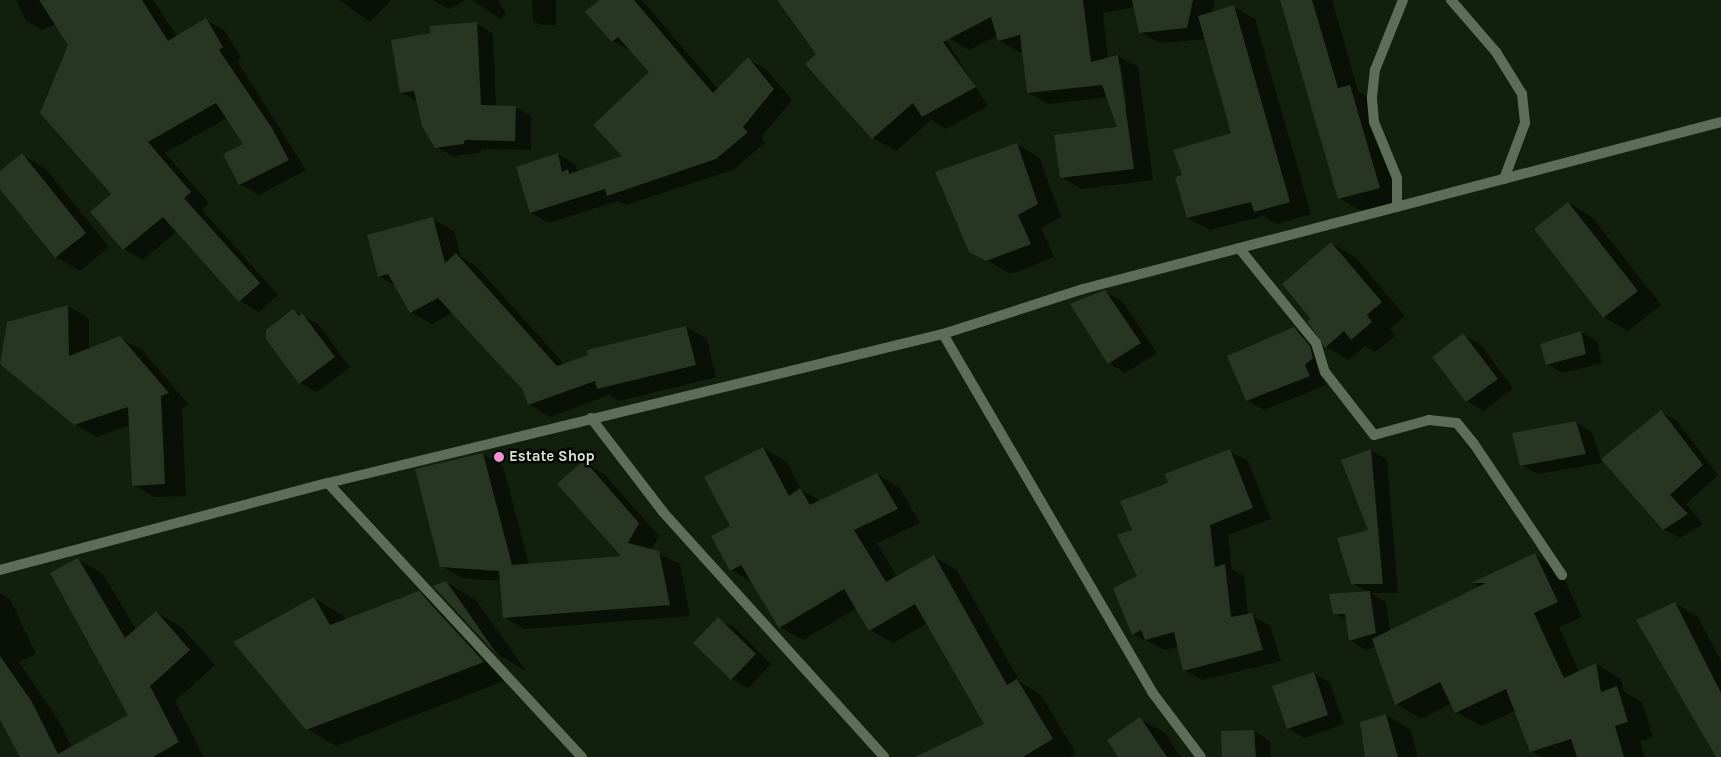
<!DOCTYPE html>
<style>
body{margin:0}
#map{position:relative;width:1721px;height:757px;overflow:hidden;background:#121f0d;font-family:Karla,sans-serif}
div>[style]{position:absolute}
[style*='--x']{left:calc(var(--x)*1px);top:calc(var(--y)*1px);width:calc(var(--w)*1px);rotate:calc(var(--a)*1deg)}
.shadow>*{inset:0;background:#0007}
.building>*{inset:0;background:#273522}
.street>*{height:10px;margin:-5px;padding:0 5px;transform-origin:5px;border-radius:5px;background:#5d6d57}
.dots>*{width:14px;height:14px;translate:-50% -50%;box-sizing:border-box;border:2px solid #040803;border-radius:50%}
span{translate:-50% -50%;white-space:nowrap;text-align:center;line-height:1.15;-webkit-text-stroke:5px #040803;paint-order:stroke}
.poi-label{font-size:15px;color:#d8e1d5;font-weight:700}
.left{translate:0 -50%;text-align:left}
</style>
<div id="map">
<div class="shadow">
<div style="clip-path:polygon(16px 0,153px 0,177px 37px,206px 20px,224px 30px,241px 58px,237px 61px,306px 170px,259px 195px,240px 184px,225px 155px,244px 144px,227px 118px,165px 153px,209px 203px,202px 210px,278px 295px,259px 312px,240px 301px,177px 231px,143px 260px,124px 249px,92px 212px,113px 194px,69px 45px,56px 24px,42px 30px,26px 21px)"></div>
<div style="clip-path:polygon(339px 0,391px 0,370px 22px)"></div>
<div style="clip-path:polygon(433px 0,466px 0,449px 9px)"></div>
<div style="clip-path:polygon(472px 0,498px 0,506px 15px,500px 19px)"></div>
<div style="clip-path:polygon(532px 0,556px 0,556px 25px,541px 25px,533px 21px)"></div>
<div style="clip-path:polygon(600px 0,642px 0,718px 89px,748px 59px,766px 69px,792px 100px,761px 138px,765px 143px,733px 170px,626px 205px,618px 201px,549px 223px,531px 213px,558px 154px,576px 165px,578px 172px,624px 157px,650px 72px,631px 51px,613px 41px)"></div>
<div style="clip-path:polygon(779px 0,920px 0,988px 106px,946px 129px,931px 120px,896px 151px,873px 138px,806px 64px,817px 54px)"></div>
<div style="clip-path:polygon(evenodd,937px 0,1215px 0,1212px 13px,1234px 7px,1255px 19px,1311px 214px,1277px 224px,1263px 216px,1210px 230px,1188px 218px,1184px 175px,1233px 134px,1206px 39px,1160px 43px,1140px 32px,1135px 7px,1103px 13px,1108px 59px,1118px 56px,1138px 67px,1153px 180px,1081px 189px,1061px 177px,1119px 128px,1108px 97px,1048px 104px,1028px 92px,1023px 51px,1019px 52px,999px 40px,998px 35px,969px 50px,950px 39px,937px 0,1121px 65px,1127px 108px,1125px 108px,1118px 66px,1121px 65px)"></div>
<div style="clip-path:polygon(1281px 0,1332px 0,1358px 91px,1373px 100px,1403px 201px,1363px 212px,1339px 198px)"></div>
<div style="clip-path:polygon(477px 24px,493px 33px,496px 106px,515px 107px,531px 116px,531px 150px,481px 149px,480px 153px,452px 156px,436px 147px,418px 102px,401px 92px,432px 34px)"></div>
<div style="clip-path:polygon(1016px 144px,1040px 158px,1061px 217px,1041px 228px,1054px 257px,1011px 274px,970px 251px)"></div>
<div style="clip-path:polygon(22px 155px,46px 169px,109px 247px,80px 271px,56px 257px,0 187px,0 173px)"></div>
<div style="clip-path:polygon(1569px 203px,1592px 217px,1661px 305px,1628px 331px,1604px 317px)"></div>
<div style="clip-path:polygon(433px 219px,454px 231px,461px 257px,477px 267px,565px 365px,686px 327px,707px 339px,716px 377px,619px 401px,609px 395px,550px 417px,529px 404px,523px 389px,453px 312px,432px 324px,411px 312px,396px 286px,379px 276px)"></div>
<div style="clip-path:polygon(1331px 243px,1355px 257px,1405px 316px,1390px 329px,1395px 336px,1375px 352px,1365px 346px,1349px 360px,1326px 347px,1313px 320px)"></div>
<div style="clip-path:polygon(1105px 292px,1122px 301px,1157px 353px,1125px 373px,1109px 363px)"></div>
<div style="clip-path:polygon(68px 306px,89px 318px,89px 349px,120px 338px,142px 350px,189px 405px,182px 408px,186px 496px,155px 497px,133px 485px,130px 425px,96px 437px,75px 424px,8px 323px)"></div>
<div style="clip-path:polygon(293px 311px,318px 324px,350px 367px,317px 392px,300px 383px)"></div>
<div style="clip-path:polygon(1294px 328px,1310px 338px,1326px 357px,1329px 367px,1320px 375px,1326px 385px,1264px 410px,1247px 400px)"></div>
<div style="clip-path:polygon(1581px 332px,1597px 341px,1602px 363px,1563px 373px,1547px 364px)"></div>
<div style="clip-path:polygon(1463px 335px,1480px 344px,1513px 388px,1484px 411px,1467px 401px,1434px 357px)"></div>
<div style="clip-path:polygon(1661px 412px,1677px 421px,1718px 475px,1686px 504px,1703px 524px,1680px 538px,1663px 529px,1638px 428px)"></div>
<div style="clip-path:polygon(1576px 422px,1592px 432px,1602px 463px,1538px 474px,1522px 465px)"></div>
<div style="clip-path:polygon(763px 448px,787px 462px,801px 490px,821px 501px,877px 474px,900px 488px,920px 523px,877px 543px,897px 577px,934px 557px,957px 570px,1020px 682px,1040px 694px,1076px 753px,1069px 757px,919px 757px,986px 725px,928px 623px,893px 643px,870px 630px,857px 608px,803px 640px,780px 627px,754px 583px,731px 570px,731px 526px)"></div>
<div style="clip-path:polygon(1371px 450px,1387px 460px,1398px 593px,1371px 593px,1386px 602px,1390px 631px,1480px 587px,1473px 583px,1535px 555px,1560px 570px,1582px 617px,1559px 627px,1579px 672px,1596px 664px,1621px 679px,1624px 692px,1642px 702px,1653px 737px,1640px 741px,1645px 757px,1542px 757px,1531px 751px,1515px 711px,1482px 726px,1456px 712px,1452px 703px,1421px 719px,1396px 704px,1376px 647px,1366px 650px,1350px 640px,1347px 620px,1334px 613px,1367px 592px,1352px 583px,1370px 531px,1343px 461px)"></div>
<div style="clip-path:polygon(1229px 451px,1248px 461px,1271px 519px,1228px 535px,1232px 569px,1244px 576px,1248px 615px,1270px 625px,1281px 661px,1202px 680px,1184px 670px,1178px 647px,1165px 650px,1133px 634px,1138px 576px,1134px 531px,1170px 484px)"></div>
<div style="clip-path:polygon(483px 454px,503px 466px,529px 565px,623px 557px,584px 462px,604px 474px,659px 536px,651px 550px,680px 564px,690px 616px,524px 629px,504px 617px,501px 581px,462px 578px,441px 566px)"></div>
<div style="clip-path:polygon(78px 559px,103px 574px,136px 630px,156px 612px,181px 627px,215px 665px,175px 701px,204px 757px,23px 757px,0 714px,0 593px,10px 599px,36px 654px,19px 662px,57px 718px,72px 747px,130px 716px)"></div>
<div style="clip-path:polygon(446px 582px,476px 600px,526px 671px,499px 655px,435px 586px)"></div>
<div style="clip-path:polygon(419px 592px,447px 609px,511px 678px,336px 746px,307px 729px,314px 598px,342px 615px,346px 620px)"></div>
<div style="clip-path:polygon(1675px 603px,1698px 617px,1721px 661px,1721px 757px,1718px 757px)"></div>
<div style="clip-path:polygon(718px 619px,735px 628px,771px 664px,748px 688px,732px 679px)"></div>
<div style="clip-path:polygon(1314px 673px,1330px 683px,1344px 724px,1304px 738px,1288px 728px)"></div>
<div style="clip-path:polygon(1386px 715px,1410px 729px,1418px 757px,1366px 757px)"></div>
<div style="clip-path:polygon(1140px 719px,1164px 732px,1181px 757px,1119px 757px)"></div>
<div style="clip-path:polygon(1254px 731px,1270px 741px,1271px 757px,1223px 757px)"></div>
</div>
<div class="building">
<div style="clip-path:polygon(39px 0,142px 0,168px 41px,206px 18px,223px 47px,219px 50px,272px 128px,289px 160px,239px 185px,223px 154px,243px 144px,216px 103px,148px 142px,191px 192px,184px 198px,260px 283px,239px 302px,163px 217px,123px 250px,90px 212px,111px 194px,40px 113px,68px 45px)"></div>
<div style="clip-path:polygon(599px 0,634px 0,713px 93px,748px 57px,774px 89px,743px 127px,748px 132px,716px 159px,607px 196px,605px 189px,530px 213px,516px 167px,558px 153px,562px 172px,568px 169px,569px 174px,622px 156px,593px 125px,649px 72px,618px 37px,612px 42px,585px 12px)"></div>
<div style="clip-path:polygon(777px 0,1083px 0,1091px 62px,1118px 55px,1134px 169px,1060px 178px,1054px 135px,1117px 127px,1102px 85px,1027px 93px,1020px 35px,998px 41px,991px 17px,943px 42px,976px 87px,922px 117px,913px 103px,872px 139px,805px 64px,816px 54px)"></div>
<div style="clip-path:polygon(1132px 0,1193px 0,1187px 28px,1139px 33px)"></div>
<div style="clip-path:polygon(1280px 0,1312px 0,1338px 88px,1350px 85px,1380px 188px,1338px 199px)"></div>
<div style="clip-path:polygon(1234px 5px,1290px 202px,1254px 212px,1251px 202px,1187px 218px,1175px 177px,1182px 175px,1173px 150px,1231px 133px,1198px 16px)"></div>
<div style="clip-path:polygon(477px 22px,481px 105px,516px 106px,515px 141px,465px 140px,464px 144px,435px 148px,422px 126px,414px 91px,400px 93px,391px 40px,431px 33px,429px 26px)"></div>
<div style="clip-path:polygon(1017px 143px,1038px 204px,1018px 215px,1031px 244px,986px 261px,969px 252px,935px 172px)"></div>
<div style="clip-path:polygon(22px 153px,86px 233px,55px 258px,0 189px,0 171px)"></div>
<div style="clip-path:polygon(1568px 202px,1638px 291px,1603px 318px,1534px 229px)"></div>
<div style="clip-path:polygon(433px 217px,445px 263px,456px 253px,557px 366px,588px 355px,587px 350px,686px 326px,696px 365px,597px 389px,595px 381px,528px 405px,522px 389px,438px 298px,410px 313px,388px 274px,378px 277px,367px 235px)"></div>
<div style="clip-path:polygon(1331px 242px,1382px 302px,1367px 315px,1372px 322px,1351px 340px,1344px 331px,1325px 348px,1307px 321px,1311px 319px,1282px 284px)"></div>
<div style="clip-path:polygon(1105px 290px,1141px 343px,1108px 364px,1070px 304px)"></div>
<div style="clip-path:polygon(68px 305px,69px 356px,120px 336px,169px 393px,161px 396px,165px 484px,132px 486px,128px 407px,74px 425px,0 364px,7px 322px)"></div>
<div style="clip-path:polygon(293px 309px,299px 316px,302px 313px,335px 357px,299px 384px,266px 339px,266px 330px)"></div>
<div style="clip-path:polygon(1294px 327px,1310px 346px,1313px 358px,1305px 365px,1310px 376px,1246px 401px,1227px 356px)"></div>
<div style="clip-path:polygon(1581px 331px,1586px 354px,1546px 365px,1540px 344px)"></div>
<div style="clip-path:polygon(1463px 333px,1498px 379px,1466px 402px,1432px 357px)"></div>
<div style="clip-path:polygon(1661px 410px,1703px 465px,1670px 495px,1688px 514px,1663px 530px,1601px 459px)"></div>
<div style="clip-path:polygon(1576px 421px,1586px 454px,1520px 466px,1512px 433px)"></div>
<div style="clip-path:polygon(763px 447px,789px 496px,800px 488px,810px 505px,877px 473px,898px 509px,854px 530px,886px 582px,934px 555px,1007px 685px,1017px 679px,1053px 739px,1023px 757px,915px 757px,984px 724px,915px 604px,869px 631px,844px 589px,779px 628px,741px 565px,730px 571px,711px 536px,730px 526px,704px 477px)"></div>
<div style="clip-path:polygon(1230px 449px,1253px 508px,1210px 525px,1215px 567px,1225px 564px,1231px 617px,1252px 613px,1263px 650px,1183px 671px,1174px 632px,1145px 640px,1141px 630px,1132px 635px,1113px 588px,1137px 576px,1117px 535px,1132px 530px,1120px 501px,1168px 483px,1165px 474px)"></div>
<div style="clip-path:polygon(1371px 449px,1383px 584px,1351px 584px,1337px 538px,1368px 530px,1341px 460px)"></div>
<div style="clip-path:polygon(483px 453px,512px 565px,621px 556px,557px 484px,584px 460px,639px 523px,628px 543px,659px 551px,670px 605px,503px 618px,499px 571px,440px 567px,415px 469px)"></div>
<div style="clip-path:polygon(1535px 553px,1558px 602px,1534px 613px,1564px 678px,1596px 663px,1601px 692px,1617px 686px,1628px 722px,1615px 726px,1624px 757px,1577px 757px,1571px 739px,1530px 752px,1506px 689px,1455px 713px,1440px 682px,1395px 705px,1372px 639px,1486px 583px,1471px 583px)"></div>
<div style="clip-path:polygon(78px 558px,125px 638px,156px 611px,190px 650px,150px 686px,179px 742px,153px 757px,20px 757px,0 720px,0 656px,32px 702px,58px 754px,128px 715px,50px 573px)"></div>
<div style="clip-path:polygon(446px 581px,463px 605px,498px 656px,433px 586px)"></div>
<div style="clip-path:polygon(419px 591px,484px 662px,306px 730px,233px 642px,314px 597px,330px 625px)"></div>
<div style="clip-path:polygon(1370px 591px,1376px 633px,1349px 641px,1345px 614px,1333px 614px,1329px 594px)"></div>
<div style="clip-path:polygon(1675px 602px,1721px 693px,1721px 757px,1716px 757px,1636px 620px)"></div>
<div style="clip-path:polygon(718px 617px,756px 654px,731px 680px,693px 643px)"></div>
<div style="clip-path:polygon(1314px 672px,1328px 715px,1287px 729px,1272px 686px)"></div>
<div style="clip-path:polygon(1386px 714px,1398px 757px,1365px 757px,1360px 722px)"></div>
<div style="clip-path:polygon(1140px 717px,1167px 757px,1118px 757px,1107px 740px)"></div>
<div style="clip-path:polygon(1254px 730px,1256px 757px,1222px 757px,1221px 731px)"></div>
</div>
<div class="street">
<div style="--x:1451;--y:0;--w:69;--a:49.1"></div>
<div style="--x:1496;--y:52;--w:49;--a:58.2"></div>
<div style="--x:1522;--y:94;--w:29;--a:84"></div>
<div style="--x:1525;--y:123;--w:60;--a:110.6"></div>
<div style="--x:1397;--y:207;--w:29;--a:-90"></div>
<div style="--x:1397;--y:178;--w:61;--a:-112.3"></div>
<div style="--x:1374;--y:122;--w:25;--a:-95"></div>
<div style="--x:1372;--y:97;--w:27;--a:-84"></div>
<div style="--x:1375;--y:70;--w:75;--a:-68.2"></div>
<div style="--x:1239;--y:248;--w:122;--a:51"></div>
<div style="--x:1316;--y:343;--w:30;--a:73"></div>
<div style="--x:1325;--y:372;--w:80;--a:52.1"></div>
<div style="--x:1374;--y:435;--w:57;--a:-15.3"></div>
<div style="--x:1429;--y:420;--w:28;--a:6"></div>
<div style="--x:1457;--y:423;--w:27;--a:51"></div>
<div style="--x:1474;--y:444;--w:158;--a:56.1"></div>
<div style="--x:943;--y:334;--w:415;--a:59.7"></div>
<div style="--x:1152;--y:692;--w:81;--a:53"></div>
<div style="--x:591;--y:418;--w:118;--a:52.5"></div>
<div style="--x:663;--y:512;--w:330;--a:47.9"></div>
<div style="--x:328;--y:483;--w:374;--a:47.2"></div>
<div style="--x:0;--y:570;--w:339;--a:-14.9"></div>
<div style="--x:328;--y:483;--w:633;--a:-13.62"></div>
<div style="--x:943;--y:334;--w:147;--a:-17.8"></div>
<div style="--x:1083;--y:289;--w:659;--a:-14.67"></div>
</div>
<div class="dots">
<div style="left:499px;top:457px;background:#f491d3"></div>
</div>
<div class="poi-label">
<span class="left" style="left:509px;top:457px">Estate Shop</span>
</div>
</div>
